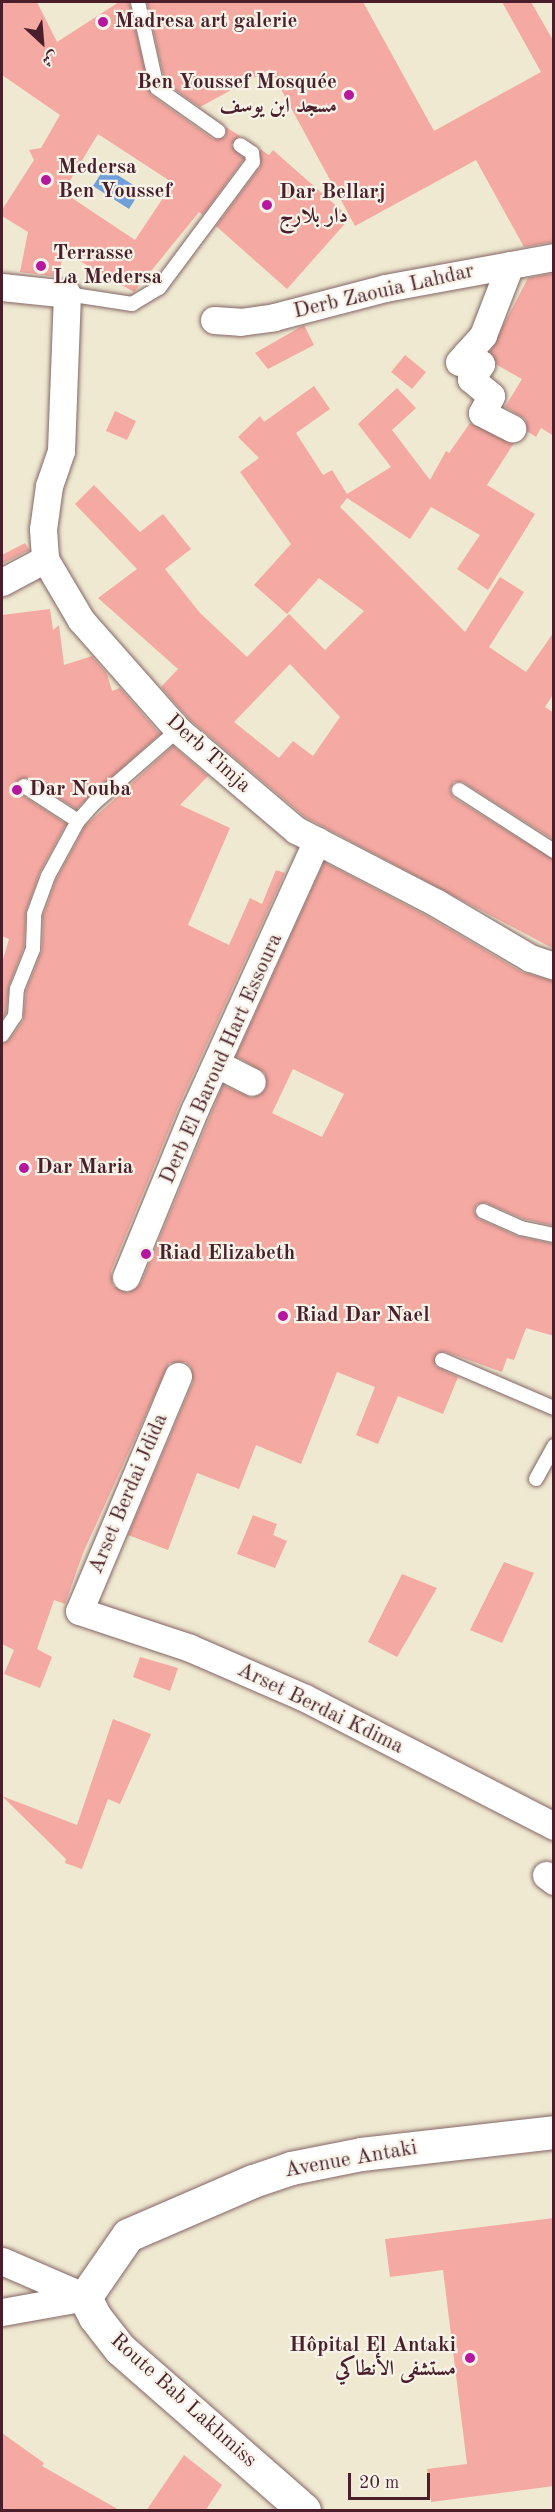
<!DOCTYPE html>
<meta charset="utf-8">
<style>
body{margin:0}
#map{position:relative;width:555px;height:2512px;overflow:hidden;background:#efe9d1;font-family:"Old Standard TT",Amiri,serif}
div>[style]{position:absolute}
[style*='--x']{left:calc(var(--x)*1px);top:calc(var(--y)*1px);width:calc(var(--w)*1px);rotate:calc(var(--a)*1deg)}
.water>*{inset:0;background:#709fd9}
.building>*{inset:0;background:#f4a9a2}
.roads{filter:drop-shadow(0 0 2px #846665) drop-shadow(0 0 2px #846665)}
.lane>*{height:14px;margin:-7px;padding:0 7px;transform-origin:7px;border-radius:7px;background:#fff}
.street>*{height:27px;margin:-13.5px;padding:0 13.5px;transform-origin:13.5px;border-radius:13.5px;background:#fff}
.secondary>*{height:33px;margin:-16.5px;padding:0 16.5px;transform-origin:16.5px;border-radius:16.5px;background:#fff}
.dots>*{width:16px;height:16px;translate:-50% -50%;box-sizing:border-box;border:3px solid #f7f3e8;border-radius:50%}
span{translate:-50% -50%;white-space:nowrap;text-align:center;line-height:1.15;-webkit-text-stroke:4.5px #f7f3e8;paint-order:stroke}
.poi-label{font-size:21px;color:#4a1f2b;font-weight:700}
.left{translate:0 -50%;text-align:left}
.right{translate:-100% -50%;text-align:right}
.street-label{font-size:21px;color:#4a1f2b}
.frame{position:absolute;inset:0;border:3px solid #4a1f2b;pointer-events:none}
.north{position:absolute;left:12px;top:12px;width:60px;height:60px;-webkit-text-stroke:4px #f7f3e8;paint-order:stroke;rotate:154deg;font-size:16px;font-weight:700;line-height:24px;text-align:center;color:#4a1f2b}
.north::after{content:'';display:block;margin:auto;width:21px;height:27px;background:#4a1f2b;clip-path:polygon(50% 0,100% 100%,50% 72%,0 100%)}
.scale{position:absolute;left:348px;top:2473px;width:82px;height:27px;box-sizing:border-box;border:3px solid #4a1f2b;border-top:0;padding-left:8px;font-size:18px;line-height:21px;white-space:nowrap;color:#4a1f2b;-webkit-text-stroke:4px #f7f3e8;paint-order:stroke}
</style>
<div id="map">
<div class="water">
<div style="clip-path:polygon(105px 167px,141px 190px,129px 209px,93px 186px)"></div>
</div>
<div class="building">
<div style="clip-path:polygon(evenodd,2px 2px,37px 2px,57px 42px,119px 2px,129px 2px,151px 95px,213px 139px,225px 137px,226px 127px,240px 136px,231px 145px,244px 159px,203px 215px,199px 212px,134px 292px,64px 252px,58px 277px,20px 272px,28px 232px,2px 216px,2px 210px,34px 160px,29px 150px,41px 148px,60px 115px,2px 75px,2px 2px,98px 134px,173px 183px,135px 240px,63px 192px,98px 134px)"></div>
<div style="clip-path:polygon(147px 2px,363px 2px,434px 131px,541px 72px,502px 2px,531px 2px,554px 42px,554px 242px,524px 247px,476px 160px,355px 226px,270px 69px,200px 107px,165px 83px)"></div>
<div style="clip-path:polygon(260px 149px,269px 155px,273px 150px,350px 218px,287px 289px,216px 226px,260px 167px)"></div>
<div style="clip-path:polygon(554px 273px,554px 436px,541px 428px,536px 437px,527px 431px,525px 419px,505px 407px,522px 379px,497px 365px,490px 351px,528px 278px)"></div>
<div style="clip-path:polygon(304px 325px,314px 345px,268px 369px,255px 353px)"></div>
<div style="clip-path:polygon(405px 355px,426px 372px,412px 389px,391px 372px)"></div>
<div style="clip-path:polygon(evenodd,314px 386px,330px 409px,296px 433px,323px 475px,332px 470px,347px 494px,391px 467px,358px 424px,397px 388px,416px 408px,392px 430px,430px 480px,446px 451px,449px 453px,470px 423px,514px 443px,487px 485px,535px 514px,488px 590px,457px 569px,480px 535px,431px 507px,410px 539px,347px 498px,340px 507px,465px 632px,500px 577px,524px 592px,489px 647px,526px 672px,554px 632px,554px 693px,545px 707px,554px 713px,554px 840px,463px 782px,454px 782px,450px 790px,454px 798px,554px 860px,554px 949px,305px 817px,189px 719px,161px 687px,178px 669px,98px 598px,137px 569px,75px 504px,94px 485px,140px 532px,163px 514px,191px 549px,165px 569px,200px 613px,247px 657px,289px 614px,325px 650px,364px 611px,319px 578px,287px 614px,254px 585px,291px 544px,240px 472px,259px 458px,238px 437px,260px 416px,264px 422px,314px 386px,290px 664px,340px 717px,313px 756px,293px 741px,279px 758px,234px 722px,290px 664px)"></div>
<div style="clip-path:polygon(115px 411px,136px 421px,127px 440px,106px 431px)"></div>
<div style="clip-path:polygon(25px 543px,29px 550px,2px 564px,2px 555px)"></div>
<div style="clip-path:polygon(50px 609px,53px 630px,59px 625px,64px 665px,92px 656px,107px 674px,112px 691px,120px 688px,160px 734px,76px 809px,28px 778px,16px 782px,19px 793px,66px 824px,40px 872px,26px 911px,24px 947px,9px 986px,6px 1013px,2px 1020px,2px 963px,9px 939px,2px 936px,2px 615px)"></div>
<div style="clip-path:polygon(evenodd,173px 746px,208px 776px,180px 805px,230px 828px,188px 925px,229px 945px,250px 898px,262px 904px,276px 870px,285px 873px,180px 1103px,111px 1271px,113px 1286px,128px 1293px,141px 1283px,223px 1085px,252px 1098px,266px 1089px,265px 1073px,236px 1056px,324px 862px,427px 916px,522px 972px,554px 981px,554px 1226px,524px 1219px,486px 1203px,477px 1204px,474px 1211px,479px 1219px,517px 1236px,554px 1244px,554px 1336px,526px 1328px,514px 1360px,507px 1358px,502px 1372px,446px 1352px,437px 1353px,435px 1366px,458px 1377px,443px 1414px,398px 1396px,378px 1444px,356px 1435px,375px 1387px,337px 1372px,301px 1464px,256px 1445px,239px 1489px,197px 1473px,168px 1550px,128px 1535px,193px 1382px,191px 1367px,185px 1362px,169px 1363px,83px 1553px,65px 1604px,54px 1600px,37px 1649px,52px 1657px,40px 1688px,4px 1674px,14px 1650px,2px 1644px,2px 1044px,9px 1040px,23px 1021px,26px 991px,42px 950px,43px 916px,56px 880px,85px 826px,173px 746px,293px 1069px,344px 1094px,322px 1137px,272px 1113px,293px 1069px)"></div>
<div style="clip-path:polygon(253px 1515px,277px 1524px,273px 1535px,287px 1541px,275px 1568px,237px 1554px)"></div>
<div style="clip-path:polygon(504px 1562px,534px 1573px,502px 1643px,470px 1630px)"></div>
<div style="clip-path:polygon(402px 1574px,437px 1588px,397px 1657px,368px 1642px)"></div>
<div style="clip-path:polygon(140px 1657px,178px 1668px,170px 1691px,133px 1677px)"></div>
<div style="clip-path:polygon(113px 1719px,151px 1734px,120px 1804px,108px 1799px,82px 1869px,65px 1863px,66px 1859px,2px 1796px,77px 1825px)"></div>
<div style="clip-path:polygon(554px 2218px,554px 2486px,431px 2502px,427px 2469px,467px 2464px,443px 2270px,390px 2277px,385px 2239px)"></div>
<div style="clip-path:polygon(2px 2433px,44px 2463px,42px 2466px,121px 2511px,2px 2511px)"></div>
<div style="clip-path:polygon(184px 2455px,222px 2485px,205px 2511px,146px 2511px)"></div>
</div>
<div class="roads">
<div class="lane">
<div style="--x:138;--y:2;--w:88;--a:77.5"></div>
<div style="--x:157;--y:88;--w:75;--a:35.2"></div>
<div style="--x:67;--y:294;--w:66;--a:8.7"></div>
<div style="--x:132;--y:304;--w:31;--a:-31"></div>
<div style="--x:159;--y:288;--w:157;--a:-53.3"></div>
<div style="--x:253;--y:162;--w:9;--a:-96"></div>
<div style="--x:252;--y:153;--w:14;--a:-146"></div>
<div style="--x:24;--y:786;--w:64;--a:32.9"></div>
<div style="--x:459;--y:790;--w:113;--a:32.7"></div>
<div style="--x:2;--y:1035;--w:23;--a:-56"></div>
<div style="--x:15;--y:1016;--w:27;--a:-86"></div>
<div style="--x:17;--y:989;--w:43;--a:-68.2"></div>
<div style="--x:33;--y:949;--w:35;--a:-88"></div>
<div style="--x:34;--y:914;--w:40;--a:-69.8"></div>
<div style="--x:48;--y:876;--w:63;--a:-61.4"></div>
<div style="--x:78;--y:821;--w:24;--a:-48"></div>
<div style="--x:94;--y:803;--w:111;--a:-41"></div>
<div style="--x:483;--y:1211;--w:42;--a:24.1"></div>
<div style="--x:521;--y:1228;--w:34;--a:12"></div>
<div style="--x:442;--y:1360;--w:122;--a:23.2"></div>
<div style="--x:536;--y:1479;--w:38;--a:-61"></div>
</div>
<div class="street">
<div style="--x:2;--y:287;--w:65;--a:6.1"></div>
<div style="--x:67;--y:294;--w:157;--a:92.2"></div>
<div style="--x:61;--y:451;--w:37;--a:109"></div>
<div style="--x:49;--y:486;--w:43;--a:97.9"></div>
<div style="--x:43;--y:529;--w:30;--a:86"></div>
<div style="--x:45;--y:559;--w:71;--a:59.5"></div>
<div style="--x:81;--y:620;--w:147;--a:48.6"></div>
<div style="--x:178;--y:730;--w:155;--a:40.3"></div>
<div style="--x:296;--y:830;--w:157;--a:27.4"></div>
<div style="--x:435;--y:902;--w:110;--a:30.5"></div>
<div style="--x:530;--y:958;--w:25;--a:18"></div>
<div style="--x:214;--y:320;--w:26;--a:4"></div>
<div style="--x:240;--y:322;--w:34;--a:-8"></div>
<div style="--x:274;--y:317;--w:115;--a:-14.6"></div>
<div style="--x:385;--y:288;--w:172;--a:-10.4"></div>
<div style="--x:466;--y:354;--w:18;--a:34"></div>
<div style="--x:481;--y:364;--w:18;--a:124"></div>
<div style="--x:471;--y:379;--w:26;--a:40"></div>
<div style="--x:491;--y:396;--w:19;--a:118"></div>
<div style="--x:482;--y:413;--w:34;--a:27"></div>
<div style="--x:459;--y:362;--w:36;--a:-48"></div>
<div style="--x:483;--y:335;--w:75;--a:-68.9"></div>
<div style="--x:2;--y:582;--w:49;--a:-28.1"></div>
<div style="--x:217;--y:1064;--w:39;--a:27"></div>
<div style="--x:126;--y:1277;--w:182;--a:-67.7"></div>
<div style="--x:195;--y:1109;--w:295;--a:-65.6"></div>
<div style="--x:178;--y:1376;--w:255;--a:112.8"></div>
<div style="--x:79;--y:1611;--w:117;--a:18.4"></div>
<div style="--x:190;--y:1648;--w:125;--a:23.5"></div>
<div style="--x:305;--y:1698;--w:280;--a:27.2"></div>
<div style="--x:546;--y:1875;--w:10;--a:37"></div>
<div style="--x:2;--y:2261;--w:90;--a:23.4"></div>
<div style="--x:2;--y:2312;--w:84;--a:-10.2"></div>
</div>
<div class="secondary">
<div style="--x:304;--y:2510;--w:244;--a:-138.8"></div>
<div style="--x:120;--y:2349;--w:41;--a:-128"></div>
<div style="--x:95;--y:2317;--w:22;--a:-117"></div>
<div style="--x:85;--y:2297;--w:75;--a:-55.3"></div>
<div style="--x:128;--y:2235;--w:136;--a:-23.4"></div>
<div style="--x:253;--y:2181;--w:40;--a:-18.9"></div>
<div style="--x:291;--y:2168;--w:71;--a:-11.3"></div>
<div style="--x:361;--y:2154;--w:194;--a:-6.5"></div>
</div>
</div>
<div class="dots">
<div style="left:103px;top:22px;background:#b5179e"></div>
<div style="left:349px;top:95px;background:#b5179e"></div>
<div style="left:46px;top:180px;background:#b5179e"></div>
<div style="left:267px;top:205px;background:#b5179e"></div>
<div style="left:41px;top:266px;background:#b5179e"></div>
<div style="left:17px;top:790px;background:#b5179e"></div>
<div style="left:24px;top:1168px;background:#b5179e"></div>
<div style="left:146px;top:1254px;background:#b5179e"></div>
<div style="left:283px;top:1316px;background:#b5179e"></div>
<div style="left:470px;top:2358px;background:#b5179e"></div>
</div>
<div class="poi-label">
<span class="left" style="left:115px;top:22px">Madresa art galerie</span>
<span class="right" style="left:337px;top:95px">Ben Youssef Mosquée<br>مسجد ابن يوسف</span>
<span class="left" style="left:58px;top:180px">Medersa<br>Ben Youssef</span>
<span class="left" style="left:279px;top:205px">Dar Bellarj<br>دار بلارج</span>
<span class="left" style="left:53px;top:266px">Terrasse<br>La Medersa</span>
<span class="left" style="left:29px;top:790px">Dar Nouba</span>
<span class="left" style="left:36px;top:1168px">Dar Maria</span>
<span class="left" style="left:158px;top:1254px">Riad Elizabeth</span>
<span class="left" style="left:295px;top:1316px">Riad Dar Nael</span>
<span class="right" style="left:456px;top:2358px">Hôpital El Antaki<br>مستشفى الأنطاكي</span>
</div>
<div class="street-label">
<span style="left:384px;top:292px;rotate:-13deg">Derb Zaouia Lahdar</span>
<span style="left:208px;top:754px;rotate:42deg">Derb Timja</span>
<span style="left:222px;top:1059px;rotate:-66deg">Derb El Baroud Hart Essoura</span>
<span style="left:129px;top:1494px;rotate:-67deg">Arset Berdai Jdida</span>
<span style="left:320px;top:1709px;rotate:26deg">Arset Berdai Kdima</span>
<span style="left:351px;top:2160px;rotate:-10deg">Avenue Antaki</span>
<span style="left:183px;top:2401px;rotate:42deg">Route Bab Lakhmiss</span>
</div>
<div class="frame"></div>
<div class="north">ش</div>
<div class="scale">20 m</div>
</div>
